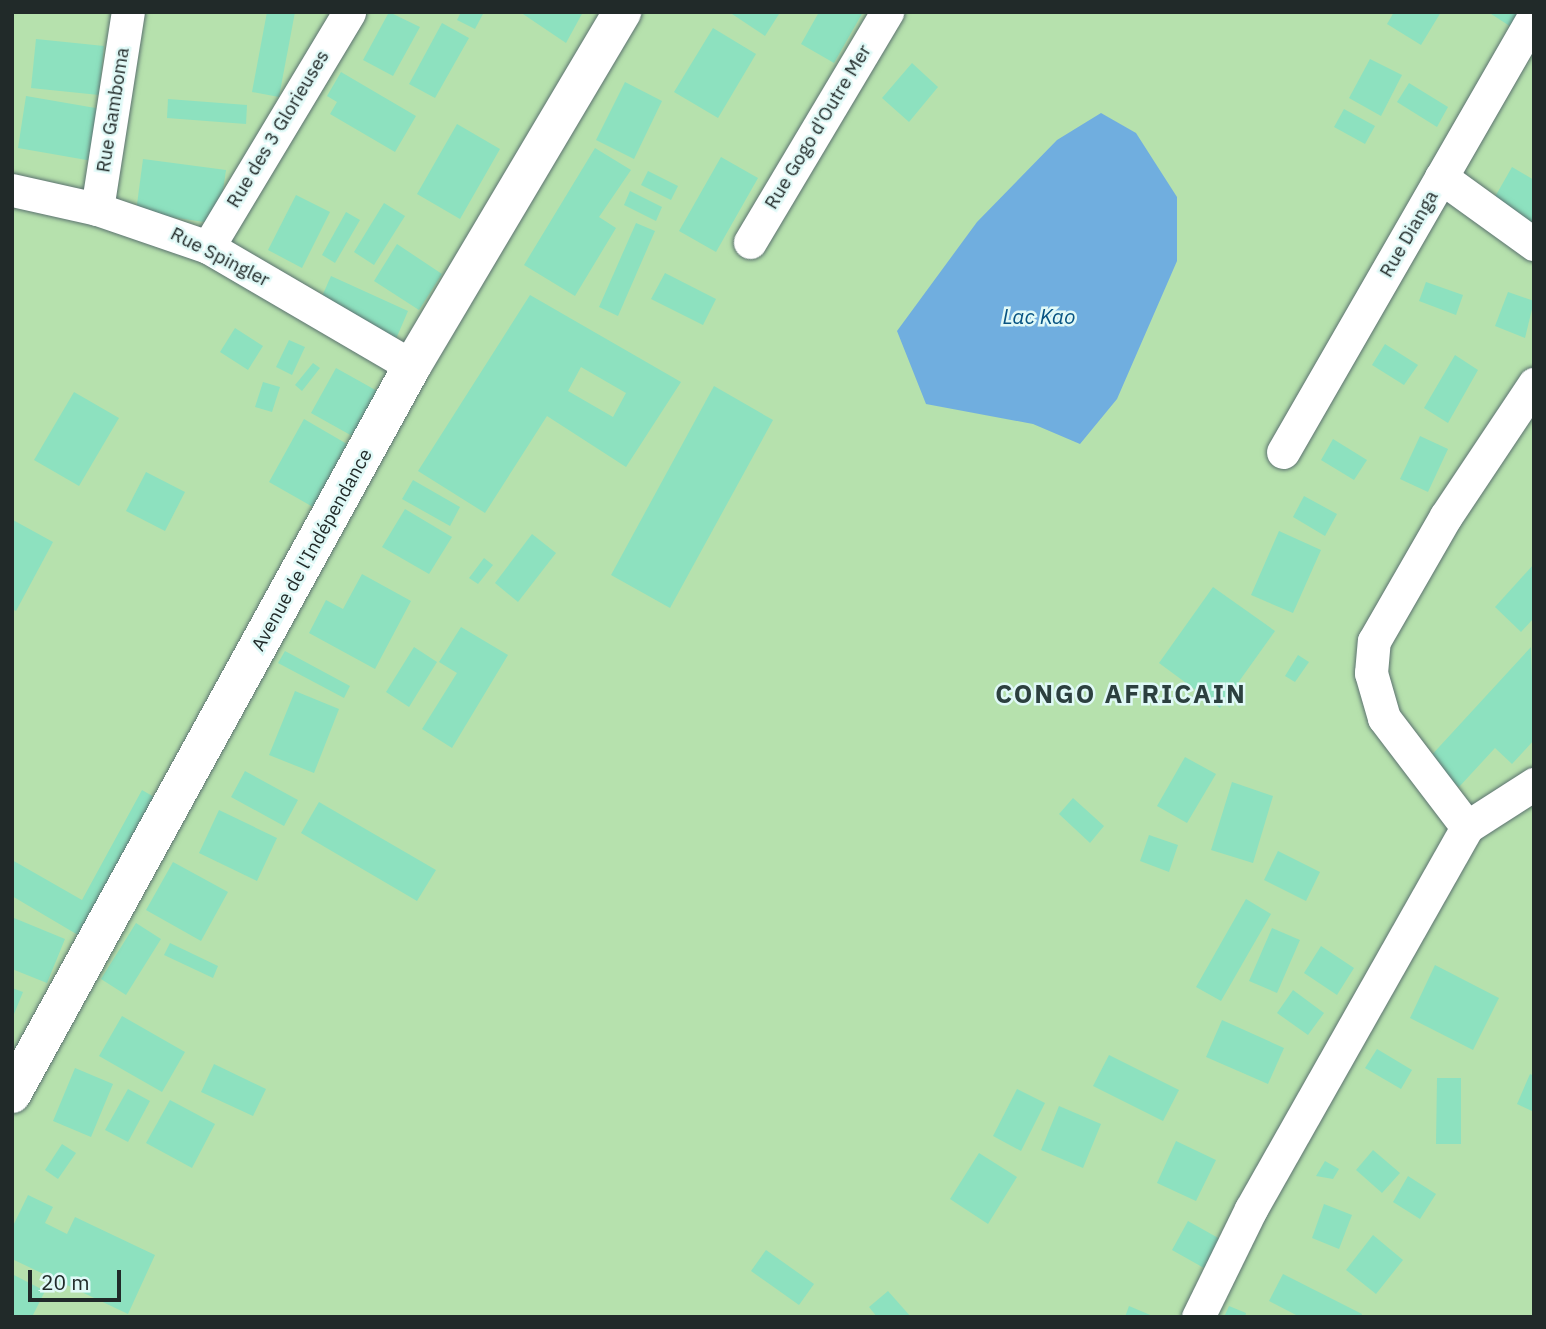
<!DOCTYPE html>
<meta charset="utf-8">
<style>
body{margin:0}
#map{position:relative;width:1546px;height:1329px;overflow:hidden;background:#e0f9f7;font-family:"IBM Plex Sans",sans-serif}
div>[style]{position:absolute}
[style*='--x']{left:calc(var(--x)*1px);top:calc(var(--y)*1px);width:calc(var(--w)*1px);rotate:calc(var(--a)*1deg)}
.green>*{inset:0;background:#b6e1ad}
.water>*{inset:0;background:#70aedf}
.building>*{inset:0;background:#8de1bf}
.roads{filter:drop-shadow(0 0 2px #5b716f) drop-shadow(0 0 2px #5b716f)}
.street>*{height:33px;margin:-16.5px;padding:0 16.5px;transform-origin:16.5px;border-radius:16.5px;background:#fff}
.secondary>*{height:38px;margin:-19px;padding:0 19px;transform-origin:19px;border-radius:19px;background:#fff}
span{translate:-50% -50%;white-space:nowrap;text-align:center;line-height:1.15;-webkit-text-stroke:5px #e0f9f7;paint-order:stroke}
.street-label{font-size:19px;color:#212a29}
.water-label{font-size:21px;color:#075382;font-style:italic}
.district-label{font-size:26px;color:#2c403f;font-weight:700;letter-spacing:2px}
.frame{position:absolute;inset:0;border:14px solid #212a29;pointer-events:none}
.scale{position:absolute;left:28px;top:1270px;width:93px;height:32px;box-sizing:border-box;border:4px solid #212a29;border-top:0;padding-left:9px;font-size:21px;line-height:24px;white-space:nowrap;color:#212a29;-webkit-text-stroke:5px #e0f9f7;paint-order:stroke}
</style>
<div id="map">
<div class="green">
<div style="clip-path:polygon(12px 12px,1534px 12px,1534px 1317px,12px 1317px)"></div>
</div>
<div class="water">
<div style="clip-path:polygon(1101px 113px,1136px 133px,1177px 197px,1177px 261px,1117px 399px,1080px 444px,1033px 424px,926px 404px,897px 331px,977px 222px,1057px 140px)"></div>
</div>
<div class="building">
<div style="clip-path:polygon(267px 12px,295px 12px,279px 97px,252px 92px)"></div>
<div style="clip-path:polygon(389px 12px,420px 27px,393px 76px,363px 60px)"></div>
<div style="clip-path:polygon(461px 12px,484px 12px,475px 29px,457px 20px)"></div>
<div style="clip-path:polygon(520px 12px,583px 12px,566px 43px)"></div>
<div style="clip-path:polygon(729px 12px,776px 12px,779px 14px,765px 36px)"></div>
<div style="clip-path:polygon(819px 12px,863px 12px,834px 63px,801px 44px)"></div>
<div style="clip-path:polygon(1394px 12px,1441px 12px,1421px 45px,1387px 24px)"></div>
<div style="clip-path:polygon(1488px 12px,1527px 12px,1519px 32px)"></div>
<div style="clip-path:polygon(442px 23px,469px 38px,435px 98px,409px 84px)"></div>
<div style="clip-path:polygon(713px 28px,756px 54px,718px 118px,674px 92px)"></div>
<div style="clip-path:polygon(36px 39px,104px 46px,99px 95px,31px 88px)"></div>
<div style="clip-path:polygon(1370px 59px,1402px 75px,1381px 116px,1349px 98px)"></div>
<div style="clip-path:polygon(912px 63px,938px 87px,909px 122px,882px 98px)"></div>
<div style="clip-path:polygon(341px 72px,416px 116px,395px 152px,330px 114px,337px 102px,327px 96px)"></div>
<div style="clip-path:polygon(625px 82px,662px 101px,634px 159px,596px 140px)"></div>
<div style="clip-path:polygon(1409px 83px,1448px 107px,1437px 127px,1397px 102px)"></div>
<div style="clip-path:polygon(26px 96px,107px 110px,98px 162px,18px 148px)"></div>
<div style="clip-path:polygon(168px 99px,247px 105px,246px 124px,167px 118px)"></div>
<div style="clip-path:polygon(1344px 109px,1375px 126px,1365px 144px,1334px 127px)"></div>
<div style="clip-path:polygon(457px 124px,500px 149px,460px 219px,417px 194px)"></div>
<div style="clip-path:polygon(595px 148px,631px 170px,599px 217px,616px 228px,575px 296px,524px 265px)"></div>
<div style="clip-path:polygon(721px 157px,758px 178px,716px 252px,679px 231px)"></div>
<div style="clip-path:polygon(143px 159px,226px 170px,218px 224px,136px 212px)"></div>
<div style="clip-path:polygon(1512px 167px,1534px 180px,1534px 235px,1488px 209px)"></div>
<div style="clip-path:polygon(648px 171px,678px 186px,671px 200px,641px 185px)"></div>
<div style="clip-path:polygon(630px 191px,662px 207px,656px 221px,624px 205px)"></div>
<div style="clip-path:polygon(296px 195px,330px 212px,302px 268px,268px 250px)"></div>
<div style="clip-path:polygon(384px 203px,405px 216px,374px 265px,354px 252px)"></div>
<div style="clip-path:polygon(346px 212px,360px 220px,335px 263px,322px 255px)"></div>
<div style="clip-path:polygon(636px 223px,655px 231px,618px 316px,599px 307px)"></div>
<div style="clip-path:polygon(397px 244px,442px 274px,419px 310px,374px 281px)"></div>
<div style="clip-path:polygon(665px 273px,716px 299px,703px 325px,651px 299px)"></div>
<div style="clip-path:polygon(331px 276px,408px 311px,396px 339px,319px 303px)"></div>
<div style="clip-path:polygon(1426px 282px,1463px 295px,1456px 315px,1419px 301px)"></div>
<div style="clip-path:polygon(1508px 292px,1534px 301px,1525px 338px,1495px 326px)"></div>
<div style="clip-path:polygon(evenodd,530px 295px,681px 382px,626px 467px,547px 416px,485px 513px,418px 471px,530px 295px,581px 367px,626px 393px,613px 417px,568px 391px,581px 367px)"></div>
<div style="clip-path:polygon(235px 328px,263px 346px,248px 370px,220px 352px)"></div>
<div style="clip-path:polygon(289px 340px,305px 347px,292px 375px,276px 367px)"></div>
<div style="clip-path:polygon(1385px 344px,1418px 365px,1404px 385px,1372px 365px)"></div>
<div style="clip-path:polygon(1455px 355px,1478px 370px,1448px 423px,1424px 408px)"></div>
<div style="clip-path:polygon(313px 363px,320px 368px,302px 391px,295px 385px)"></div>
<div style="clip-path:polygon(336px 368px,379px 392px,354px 437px,311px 413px)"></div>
<div style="clip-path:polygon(263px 382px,280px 387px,272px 412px,255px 407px)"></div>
<div style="clip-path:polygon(714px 386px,773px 420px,670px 608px,611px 575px)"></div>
<div style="clip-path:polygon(74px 392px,119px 418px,79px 486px,34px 460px)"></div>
<div style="clip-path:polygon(304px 419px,347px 444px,313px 507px,269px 482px)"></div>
<div style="clip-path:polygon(1420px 436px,1448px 449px,1428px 492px,1400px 479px)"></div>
<div style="clip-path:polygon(1333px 439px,1367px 460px,1354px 480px,1321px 460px)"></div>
<div style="clip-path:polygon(146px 472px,185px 492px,165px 531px,126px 511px)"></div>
<div style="clip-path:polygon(413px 480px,460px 507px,450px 526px,402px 499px)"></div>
<div style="clip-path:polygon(1304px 496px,1337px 514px,1325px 536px,1293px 517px)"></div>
<div style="clip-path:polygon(405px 509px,452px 537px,429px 574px,382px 547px)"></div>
<div style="clip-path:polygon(13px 520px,53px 542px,16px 611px,12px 609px)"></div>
<div style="clip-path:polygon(1279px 531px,1321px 550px,1293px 613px,1251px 595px)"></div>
<div style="clip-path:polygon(532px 534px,556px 553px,518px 602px,495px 583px)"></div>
<div style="clip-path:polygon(484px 558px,493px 565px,478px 584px,469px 578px)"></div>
<div style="clip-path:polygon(1534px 564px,1534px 618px,1521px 632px,1495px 607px)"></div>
<div style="clip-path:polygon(362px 574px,411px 601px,375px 669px,309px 633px,326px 600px,343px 609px)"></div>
<div style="clip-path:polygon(1213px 587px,1275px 631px,1220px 708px,1159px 663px)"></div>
<div style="clip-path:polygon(461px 627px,508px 655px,452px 748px,422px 729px,457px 673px,439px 662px)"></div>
<div style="clip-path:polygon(414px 647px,437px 662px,409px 707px,386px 692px)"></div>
<div style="clip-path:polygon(1531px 647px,1534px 740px,1512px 764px,1495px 748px,1459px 787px,1428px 759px)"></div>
<div style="clip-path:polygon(285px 651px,350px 686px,344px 698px,278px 663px)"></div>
<div style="clip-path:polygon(1298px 655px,1309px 662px,1295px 682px,1285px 676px)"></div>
<div style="clip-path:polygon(295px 691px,339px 709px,314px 773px,269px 755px)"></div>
<div style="clip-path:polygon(1185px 757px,1216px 774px,1187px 823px,1157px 806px)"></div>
<div style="clip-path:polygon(245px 771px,298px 800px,284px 826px,231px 797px)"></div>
<div style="clip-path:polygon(1232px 782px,1273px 796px,1253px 863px,1211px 850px)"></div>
<div style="clip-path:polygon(142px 790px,166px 804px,78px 935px,12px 896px,12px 860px,82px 900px)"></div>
<div style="clip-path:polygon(1073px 798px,1104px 826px,1090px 843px,1059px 814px)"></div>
<div style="clip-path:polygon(319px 802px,436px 870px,417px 901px,301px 833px)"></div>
<div style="clip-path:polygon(219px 810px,277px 838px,257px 881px,199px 853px)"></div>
<div style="clip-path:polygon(1149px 835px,1178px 845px,1169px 872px,1140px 861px)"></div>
<div style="clip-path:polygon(1278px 851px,1320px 872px,1306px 901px,1264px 880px)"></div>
<div style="clip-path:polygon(173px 862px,228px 892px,201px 941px,146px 910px)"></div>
<div style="clip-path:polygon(1246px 899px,1271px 914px,1221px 1001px,1196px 987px)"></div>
<div style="clip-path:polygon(14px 918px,65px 939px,47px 983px,12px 969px)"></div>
<div style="clip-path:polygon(136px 923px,161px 939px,126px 995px,101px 979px)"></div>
<div style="clip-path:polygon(1272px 928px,1300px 940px,1277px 993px,1249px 981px)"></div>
<div style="clip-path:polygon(170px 943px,218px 966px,213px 978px,164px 955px)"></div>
<div style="clip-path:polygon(1321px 946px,1354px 968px,1337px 995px,1304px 973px)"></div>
<div style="clip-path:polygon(1435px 965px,1499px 998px,1473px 1050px,1410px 1018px)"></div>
<div style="clip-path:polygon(12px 988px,23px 992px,12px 1019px)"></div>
<div style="clip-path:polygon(1293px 990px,1324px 1013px,1308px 1035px,1277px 1013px)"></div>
<div style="clip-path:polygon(122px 1016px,185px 1052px,162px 1092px,99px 1056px)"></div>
<div style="clip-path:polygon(1222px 1020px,1284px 1048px,1268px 1084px,1206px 1057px)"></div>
<div style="clip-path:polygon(1377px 1049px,1412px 1070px,1401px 1089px,1365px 1068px)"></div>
<div style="clip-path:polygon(1109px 1055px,1179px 1090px,1163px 1121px,1093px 1086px)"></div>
<div style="clip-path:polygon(214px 1064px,266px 1089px,253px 1116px,201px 1092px)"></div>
<div style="clip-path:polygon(75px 1068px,113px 1084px,91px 1137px,53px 1121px)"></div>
<div style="clip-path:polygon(1530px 1074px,1534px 1076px,1534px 1112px,1517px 1104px)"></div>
<div style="clip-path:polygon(1437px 1078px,1461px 1078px,1461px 1144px,1436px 1144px)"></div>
<div style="clip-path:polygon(128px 1089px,150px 1101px,128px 1142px,105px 1130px)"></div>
<div style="clip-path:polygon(1017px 1089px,1045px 1103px,1021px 1151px,993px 1136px)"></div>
<div style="clip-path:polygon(170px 1100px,215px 1124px,192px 1168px,146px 1143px)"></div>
<div style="clip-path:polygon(1059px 1106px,1101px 1124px,1083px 1168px,1041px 1150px)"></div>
<div style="clip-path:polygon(1176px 1141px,1216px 1160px,1196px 1201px,1157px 1183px)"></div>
<div style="clip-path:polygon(62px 1144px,76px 1153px,58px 1179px,45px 1170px)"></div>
<div style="clip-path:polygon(1373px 1150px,1400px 1173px,1382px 1193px,1356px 1170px)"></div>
<div style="clip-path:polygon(979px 1153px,1017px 1177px,988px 1224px,950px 1199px)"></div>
<div style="clip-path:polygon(1325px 1161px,1339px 1169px,1333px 1179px,1316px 1176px)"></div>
<div style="clip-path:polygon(1408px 1176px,1436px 1194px,1420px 1219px,1393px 1202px)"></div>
<div style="clip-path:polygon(28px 1195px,53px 1207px,45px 1223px,67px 1234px,75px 1217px,155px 1255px,128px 1314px,12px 1259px,12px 1228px)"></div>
<div style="clip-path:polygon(1324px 1204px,1352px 1215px,1339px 1249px,1312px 1238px)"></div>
<div style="clip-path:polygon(1188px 1221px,1220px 1239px,1204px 1268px,1172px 1250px)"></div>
<div style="clip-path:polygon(1373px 1235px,1403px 1260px,1376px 1294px,1346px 1270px)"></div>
<div style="clip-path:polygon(766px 1250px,814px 1284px,799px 1305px,751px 1271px)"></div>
<div style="clip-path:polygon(12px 1274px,45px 1291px,32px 1317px,12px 1317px)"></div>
<div style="clip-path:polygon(1283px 1274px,1362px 1314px,1361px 1317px,1300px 1317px,1269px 1301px)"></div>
<div style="clip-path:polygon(888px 1291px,911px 1317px,877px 1317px,869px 1307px)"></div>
<div style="clip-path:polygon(1129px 1306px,1155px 1317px,1125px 1317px)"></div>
<div style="clip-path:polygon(1229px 1306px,1246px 1313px,1245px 1317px,1224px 1317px)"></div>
</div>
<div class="roads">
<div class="street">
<div style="--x:1441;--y:177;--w:115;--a:35.8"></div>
<div style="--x:12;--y:190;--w:87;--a:12.6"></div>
<div style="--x:97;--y:209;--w:117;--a:18.9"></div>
<div style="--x:208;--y:247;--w:236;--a:30.3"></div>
<div style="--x:97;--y:209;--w:199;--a:-81.1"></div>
<div style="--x:750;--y:242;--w:268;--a:-59.2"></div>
<div style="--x:208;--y:247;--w:274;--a:-59"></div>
<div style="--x:1283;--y:452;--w:503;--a:-60.07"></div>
<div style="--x:1467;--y:827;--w:137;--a:-127.3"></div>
<div style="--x:1384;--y:718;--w:47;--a:-106.1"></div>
<div style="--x:1371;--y:673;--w:32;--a:-85"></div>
<div style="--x:1374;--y:641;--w:144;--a:-60.1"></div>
<div style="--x:1446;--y:516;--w:159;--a:-56.3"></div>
<div style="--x:1198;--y:1317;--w:120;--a:-63.9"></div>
<div style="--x:1251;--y:1209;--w:439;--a:-60.5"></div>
<div style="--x:1467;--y:827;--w:80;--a:-32.7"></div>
</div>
<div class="secondary">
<div style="--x:12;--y:1094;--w:831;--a:-61.21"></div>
<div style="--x:412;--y:366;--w:412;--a:-59.3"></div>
</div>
</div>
<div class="street-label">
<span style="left:113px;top:110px;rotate:-81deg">Rue Gamboma</span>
<span style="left:818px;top:127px;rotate:-59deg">Rue Gogo d'Outre Mer</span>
<span style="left:278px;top:129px;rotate:-59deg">Rue des 3 Glorieuses</span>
<span style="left:1409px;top:234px;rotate:-60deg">Rue Dianga</span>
<span style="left:220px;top:257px;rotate:27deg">Rue Spingler</span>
<span style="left:312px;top:550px;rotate:-61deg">Avenue de l'Indépendance</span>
</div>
<div class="water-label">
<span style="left:1039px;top:316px">Lac Kao</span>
</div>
<div class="district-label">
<span style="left:1121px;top:694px">CONGO AFRICAIN</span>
</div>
<div class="frame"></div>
<div class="scale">20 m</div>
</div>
